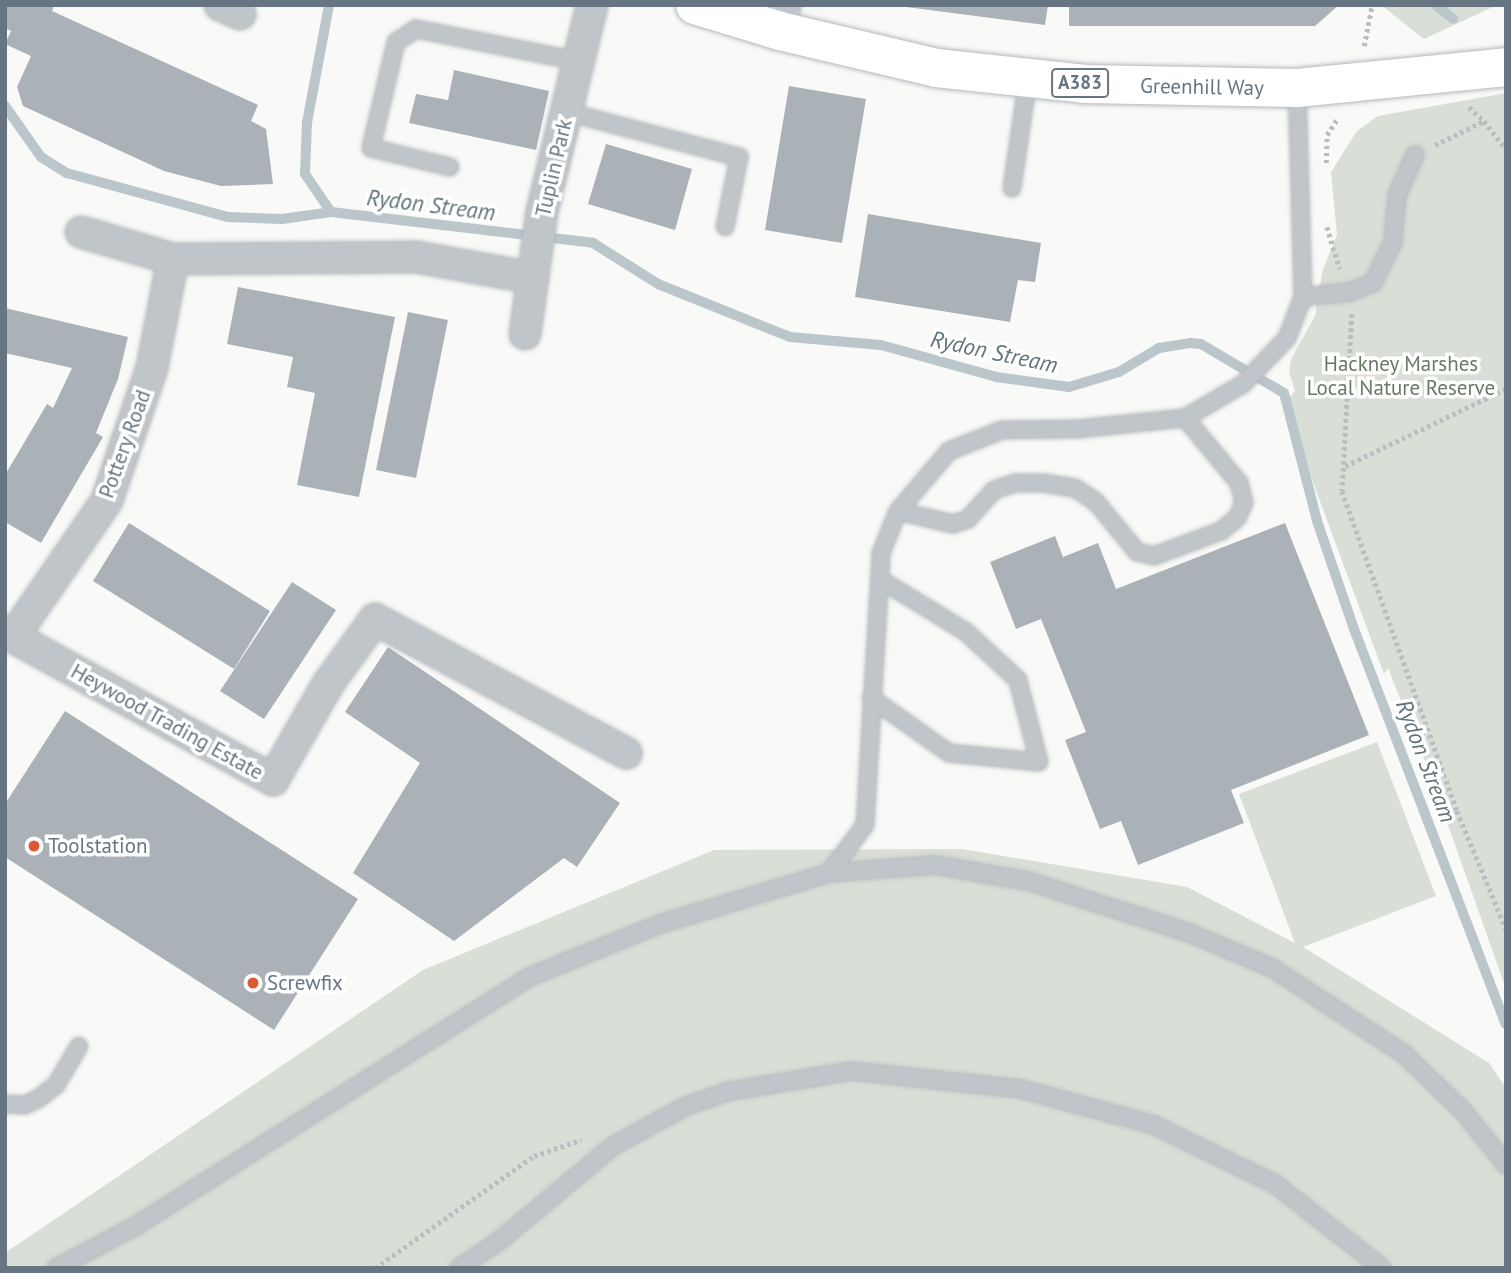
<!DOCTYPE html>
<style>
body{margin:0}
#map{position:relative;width:1511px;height:1273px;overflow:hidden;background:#f9f9f7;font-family:"PT Sans",sans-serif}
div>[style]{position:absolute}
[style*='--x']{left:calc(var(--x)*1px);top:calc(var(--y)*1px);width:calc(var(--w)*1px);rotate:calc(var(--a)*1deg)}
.green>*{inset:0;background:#d9ded6}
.stream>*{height:10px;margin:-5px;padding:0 5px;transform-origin:5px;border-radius:5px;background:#bac6ca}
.building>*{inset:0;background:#aab2b8}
.path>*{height:4.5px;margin-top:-2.25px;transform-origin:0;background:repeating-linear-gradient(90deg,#bbbec1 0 3.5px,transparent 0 7px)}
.roads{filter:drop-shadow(0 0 2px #b4b9bd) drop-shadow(0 0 2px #b4b9bd)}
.lane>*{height:16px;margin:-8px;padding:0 8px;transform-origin:8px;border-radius:8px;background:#c0c5c9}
.street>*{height:30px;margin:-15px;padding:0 15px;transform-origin:15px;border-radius:15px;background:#c0c5c9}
.primary>*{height:38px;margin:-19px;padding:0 19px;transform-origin:19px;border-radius:19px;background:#fff}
.dots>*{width:19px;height:19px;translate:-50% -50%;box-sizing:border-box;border:4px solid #fff;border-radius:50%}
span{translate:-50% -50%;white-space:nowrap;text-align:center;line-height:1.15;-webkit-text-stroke:7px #fff;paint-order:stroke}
.shield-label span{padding:2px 5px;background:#fff;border:2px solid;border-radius:5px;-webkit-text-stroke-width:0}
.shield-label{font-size:19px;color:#667581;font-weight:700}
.street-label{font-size:21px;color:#667581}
.park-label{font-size:21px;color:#687964}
.poi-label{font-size:21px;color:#667581}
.left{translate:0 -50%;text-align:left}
.water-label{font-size:23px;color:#60747b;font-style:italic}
.frame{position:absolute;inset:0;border:7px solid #667581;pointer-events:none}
</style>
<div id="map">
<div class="green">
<div style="clip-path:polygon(1381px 5px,1497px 5px,1424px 39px)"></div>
<div style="clip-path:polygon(1506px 93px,1506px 989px,1430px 774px,1388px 668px,1384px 674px,1284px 404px,1295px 391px,1289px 372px,1291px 359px,1315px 316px,1323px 269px,1337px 235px,1331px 172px,1357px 131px,1378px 116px)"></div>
<div style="clip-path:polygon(1377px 742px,1436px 896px,1303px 947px,1489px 1063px,1506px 1088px,1506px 1268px,5px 1268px,5px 1253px,423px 970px,714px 850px,962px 849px,1187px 887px,1295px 943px,1239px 794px)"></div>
</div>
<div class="stream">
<div style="--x:329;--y:5;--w:119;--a:100.6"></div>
<div style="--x:307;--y:122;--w:52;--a:92.2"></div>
<div style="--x:305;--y:174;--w:46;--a:55.6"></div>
<div style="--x:331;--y:212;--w:264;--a:6.7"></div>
<div style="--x:593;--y:243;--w:77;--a:32.2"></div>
<div style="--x:658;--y:284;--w:142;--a:21.9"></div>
<div style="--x:790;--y:337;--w:91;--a:5"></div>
<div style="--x:881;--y:345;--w:119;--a:15.5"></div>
<div style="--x:996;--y:377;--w:74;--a:7.8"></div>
<div style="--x:1069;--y:387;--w:52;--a:-16.7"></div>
<div style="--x:1119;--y:372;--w:47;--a:-31"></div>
<div style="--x:1159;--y:348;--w:31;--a:-9"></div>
<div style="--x:1190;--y:343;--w:11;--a:5"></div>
<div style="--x:1201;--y:344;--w:96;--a:30.6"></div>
<div style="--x:1284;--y:393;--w:132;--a:75.5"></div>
<div style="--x:1317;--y:521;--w:114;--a:71.1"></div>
<div style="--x:1354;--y:629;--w:423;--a:69"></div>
<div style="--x:1436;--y:5;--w:22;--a:39"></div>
<div style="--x:5;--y:106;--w:62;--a:54.8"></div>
<div style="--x:41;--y:157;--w:31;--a:32"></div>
<div style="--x:67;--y:173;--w:167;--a:15.3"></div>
<div style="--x:228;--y:217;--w:54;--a:2.1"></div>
<div style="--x:282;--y:219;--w:49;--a:-8.1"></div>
</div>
<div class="building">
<div style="clip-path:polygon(5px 5px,54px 5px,52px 11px,258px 105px,251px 121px,266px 129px,273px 184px,221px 186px,164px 171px,23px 106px,17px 87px,31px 56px,5px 44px,11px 31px,5px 28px)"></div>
<div style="clip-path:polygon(891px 5px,1048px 5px,1045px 25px)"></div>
<div style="clip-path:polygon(1069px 5px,1339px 5px,1315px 26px,1069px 26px)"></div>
<div style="clip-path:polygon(454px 70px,549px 91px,536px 150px,409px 123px,416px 94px,448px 100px)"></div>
<div style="clip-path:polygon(789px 86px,866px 99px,842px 243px,765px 230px)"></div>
<div style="clip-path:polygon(606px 144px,692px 169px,675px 230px,588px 204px)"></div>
<div style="clip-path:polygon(868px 214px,1041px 243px,1035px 282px,1018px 280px,1010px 322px,855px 297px)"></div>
<div style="clip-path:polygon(238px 287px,395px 317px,359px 497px,297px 485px,315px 393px,287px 387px,293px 357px,227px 344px)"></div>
<div style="clip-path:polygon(5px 308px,128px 337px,118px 379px,96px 433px,103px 437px,41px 543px,5px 522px,5px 475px,47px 404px,53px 408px,72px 368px,5px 353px)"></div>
<div style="clip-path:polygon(408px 312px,448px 320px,416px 478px,376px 470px)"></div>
<div style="clip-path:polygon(129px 523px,270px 611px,234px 669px,93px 581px)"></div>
<div style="clip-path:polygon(1285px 523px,1369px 735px,1231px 790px,1244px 823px,1138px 865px,1121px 821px,1100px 829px,1065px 740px,1086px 732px,1041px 619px,1016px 629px,990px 562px,1055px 536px,1063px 557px,1098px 543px,1116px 589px)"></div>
<div style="clip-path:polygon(292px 582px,336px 610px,264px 719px,220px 691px)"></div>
<div style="clip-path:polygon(388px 647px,620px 803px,577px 867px,564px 858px,454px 941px,353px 873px,420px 763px,345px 712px)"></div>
<div style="clip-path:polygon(65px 711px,358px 899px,274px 1030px,5px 857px,5px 804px)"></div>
</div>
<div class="path">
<div style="--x:1364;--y:46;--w:42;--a:-79"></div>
<div style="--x:1469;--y:107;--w:21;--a:43"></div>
<div style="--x:1435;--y:145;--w:55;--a:-26.1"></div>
<div style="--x:1484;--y:121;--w:36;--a:52"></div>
<div style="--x:1326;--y:163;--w:28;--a:-88"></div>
<div style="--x:1327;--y:135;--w:19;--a:-58"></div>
<div style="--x:1327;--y:227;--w:44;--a:72.8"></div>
<div style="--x:1352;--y:314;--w:177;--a:93.2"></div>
<div style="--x:1342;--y:491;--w:340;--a:70.2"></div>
<div style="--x:1457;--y:811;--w:128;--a:67.4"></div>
<div style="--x:1345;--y:466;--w:178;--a:-25.6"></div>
<div style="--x:375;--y:1268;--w:194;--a:-35.2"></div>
<div style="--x:534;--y:1156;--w:50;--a:-18.8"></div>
</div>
<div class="roads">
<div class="lane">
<div style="--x:567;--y:112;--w:178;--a:14.7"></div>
<div style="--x:739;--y:157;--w:71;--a:101.3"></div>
<div style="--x:450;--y:167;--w:81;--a:-166.5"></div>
<div style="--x:371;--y:148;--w:109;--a:-76.7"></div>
<div style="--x:396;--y:42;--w:24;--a:-33"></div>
<div style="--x:416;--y:29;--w:165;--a:11.2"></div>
<div style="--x:1012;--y:188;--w:111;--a:-81.7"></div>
<div style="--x:1303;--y:297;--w:46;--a:-6.2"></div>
<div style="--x:1349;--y:292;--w:26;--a:-21"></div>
<div style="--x:1373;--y:283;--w:46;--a:-64"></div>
<div style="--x:1393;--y:242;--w:47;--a:-85.1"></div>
<div style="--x:1397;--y:195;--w:44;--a:-65.8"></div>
<div style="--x:898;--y:511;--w:57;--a:13.3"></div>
<div style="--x:953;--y:524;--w:16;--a:-18"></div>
<div style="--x:968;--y:519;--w:39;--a:-48"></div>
<div style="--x:994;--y:490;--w:23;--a:-18"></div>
<div style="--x:1016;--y:483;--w:27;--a:0"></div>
<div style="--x:1043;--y:483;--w:32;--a:9"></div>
<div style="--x:1075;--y:488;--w:25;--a:34"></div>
<div style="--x:1096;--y:502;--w:65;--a:50.6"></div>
<div style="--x:1137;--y:552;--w:17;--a:13"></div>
<div style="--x:1154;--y:556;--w:72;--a:-20.5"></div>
<div style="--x:1221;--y:531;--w:21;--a:-39"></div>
<div style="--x:1237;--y:518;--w:17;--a:-65"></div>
<div style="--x:1244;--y:503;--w:21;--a:-104"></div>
<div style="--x:1239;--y:483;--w:85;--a:-129.7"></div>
<div style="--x:871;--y:698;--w:95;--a:35.2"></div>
<div style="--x:949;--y:753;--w:90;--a:5.7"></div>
<div style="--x:1039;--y:762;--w:85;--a:-104.4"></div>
<div style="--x:1018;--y:680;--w:71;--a:-137.3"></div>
<div style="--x:966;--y:632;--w:100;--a:-148.5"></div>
<div style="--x:829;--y:873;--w:106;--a:-4.3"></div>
<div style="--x:935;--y:865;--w:94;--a:9.8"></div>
<div style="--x:1028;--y:881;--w:167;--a:17.8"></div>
<div style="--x:1187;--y:932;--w:92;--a:23"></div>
<div style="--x:1272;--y:968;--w:158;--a:33.1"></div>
<div style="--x:1404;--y:1054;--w:83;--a:44"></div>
<div style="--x:1464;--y:1112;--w:68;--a:51.6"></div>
<div style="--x:5;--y:1104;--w:20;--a:3"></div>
<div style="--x:25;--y:1105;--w:14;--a:-25"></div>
<div style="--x:38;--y:1099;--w:23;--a:-38"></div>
<div style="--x:56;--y:1085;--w:45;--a:-59.5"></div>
<div style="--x:56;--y:1268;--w:88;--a:-27.7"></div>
<div style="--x:134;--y:1227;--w:467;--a:-32.3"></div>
<div style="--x:529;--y:977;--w:141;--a:-22"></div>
<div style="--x:660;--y:924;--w:177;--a:-16.8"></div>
<div style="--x:829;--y:873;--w:60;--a:-53.1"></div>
<div style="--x:865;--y:825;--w:272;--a:-86.6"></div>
<div style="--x:881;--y:553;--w:45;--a:-68"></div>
<div style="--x:898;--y:511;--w:79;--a:-49.6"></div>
<div style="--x:949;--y:451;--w:57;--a:-21.6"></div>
<div style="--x:1002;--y:430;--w:75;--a:-0.8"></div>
<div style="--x:1077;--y:429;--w:109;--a:-5.8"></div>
<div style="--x:1185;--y:418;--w:67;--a:-30.4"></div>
<div style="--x:1243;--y:384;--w:64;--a:-46.3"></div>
<div style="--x:1287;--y:338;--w:44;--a:-68.7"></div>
<div style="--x:1303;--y:297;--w:209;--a:-91.6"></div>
<div style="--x:459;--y:1268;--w:48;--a:-34"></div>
<div style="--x:499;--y:1241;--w:148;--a:-39.8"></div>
<div style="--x:613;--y:1146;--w:83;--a:-28.7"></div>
<div style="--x:686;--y:1106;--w:46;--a:-18.8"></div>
<div style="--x:730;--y:1091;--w:124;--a:-9.3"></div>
<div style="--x:852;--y:1071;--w:170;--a:6.1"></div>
<div style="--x:1021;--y:1089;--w:138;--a:15.1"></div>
<div style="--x:1154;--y:1125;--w:135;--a:26"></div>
<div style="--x:1275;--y:1184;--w:136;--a:38.1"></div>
</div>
<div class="street">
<div style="--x:220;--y:5;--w:22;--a:24"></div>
<div style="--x:780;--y:31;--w:26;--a:-79"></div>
<div style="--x:81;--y:232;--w:96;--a:16.4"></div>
<div style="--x:173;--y:259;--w:243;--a:-0.5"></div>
<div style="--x:416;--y:257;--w:119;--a:10.2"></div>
<div style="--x:525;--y:334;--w:123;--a:-82.1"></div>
<div style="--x:542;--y:212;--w:213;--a:-76.4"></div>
<div style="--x:5;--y:632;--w:9;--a:32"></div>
<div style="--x:13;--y:637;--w:166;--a:-55.5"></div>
<div style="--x:107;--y:500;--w:139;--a:-71.2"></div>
<div style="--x:152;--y:368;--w:111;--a:-79.1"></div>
<div style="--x:13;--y:637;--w:297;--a:28.8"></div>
<div style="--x:273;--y:780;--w:111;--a:-60.2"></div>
<div style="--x:328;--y:684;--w:80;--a:-54.1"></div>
<div style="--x:375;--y:619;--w:285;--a:28.1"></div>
</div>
<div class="primary">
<div style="--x:695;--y:5;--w:89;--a:17"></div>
<div style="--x:780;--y:31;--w:160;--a:13.3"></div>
<div style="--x:936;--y:68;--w:150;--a:6.1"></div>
<div style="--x:1085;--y:84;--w:212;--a:1.1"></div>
<div style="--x:1297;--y:88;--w:210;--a:-5.7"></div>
</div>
</div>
<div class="dots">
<div style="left:34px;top:846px;background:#dc5834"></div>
<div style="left:253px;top:983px;background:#dc5834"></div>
</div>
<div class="shield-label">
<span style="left:1080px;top:83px">A383</span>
</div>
<div class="street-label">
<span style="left:1202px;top:87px;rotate:1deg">Greenhill Way</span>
<span style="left:554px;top:168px;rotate:-77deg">Tuplin Park</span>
<span style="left:125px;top:444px;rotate:-70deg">Pottery Road</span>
<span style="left:167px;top:722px;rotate:29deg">Heywood Trading Estate</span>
</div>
<div class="park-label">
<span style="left:1401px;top:376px">Hackney Marshes<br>Local Nature Reserve</span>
</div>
<div class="poi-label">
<span class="left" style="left:48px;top:846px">Toolstation</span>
<span class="left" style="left:267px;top:983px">Screwfix</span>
</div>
<div class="water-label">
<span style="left:431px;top:205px;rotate:7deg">Rydon Stream</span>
<span style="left:994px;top:352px;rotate:12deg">Rydon Stream</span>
<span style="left:1426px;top:761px;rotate:69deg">Rydon Stream</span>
</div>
<div class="frame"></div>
</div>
